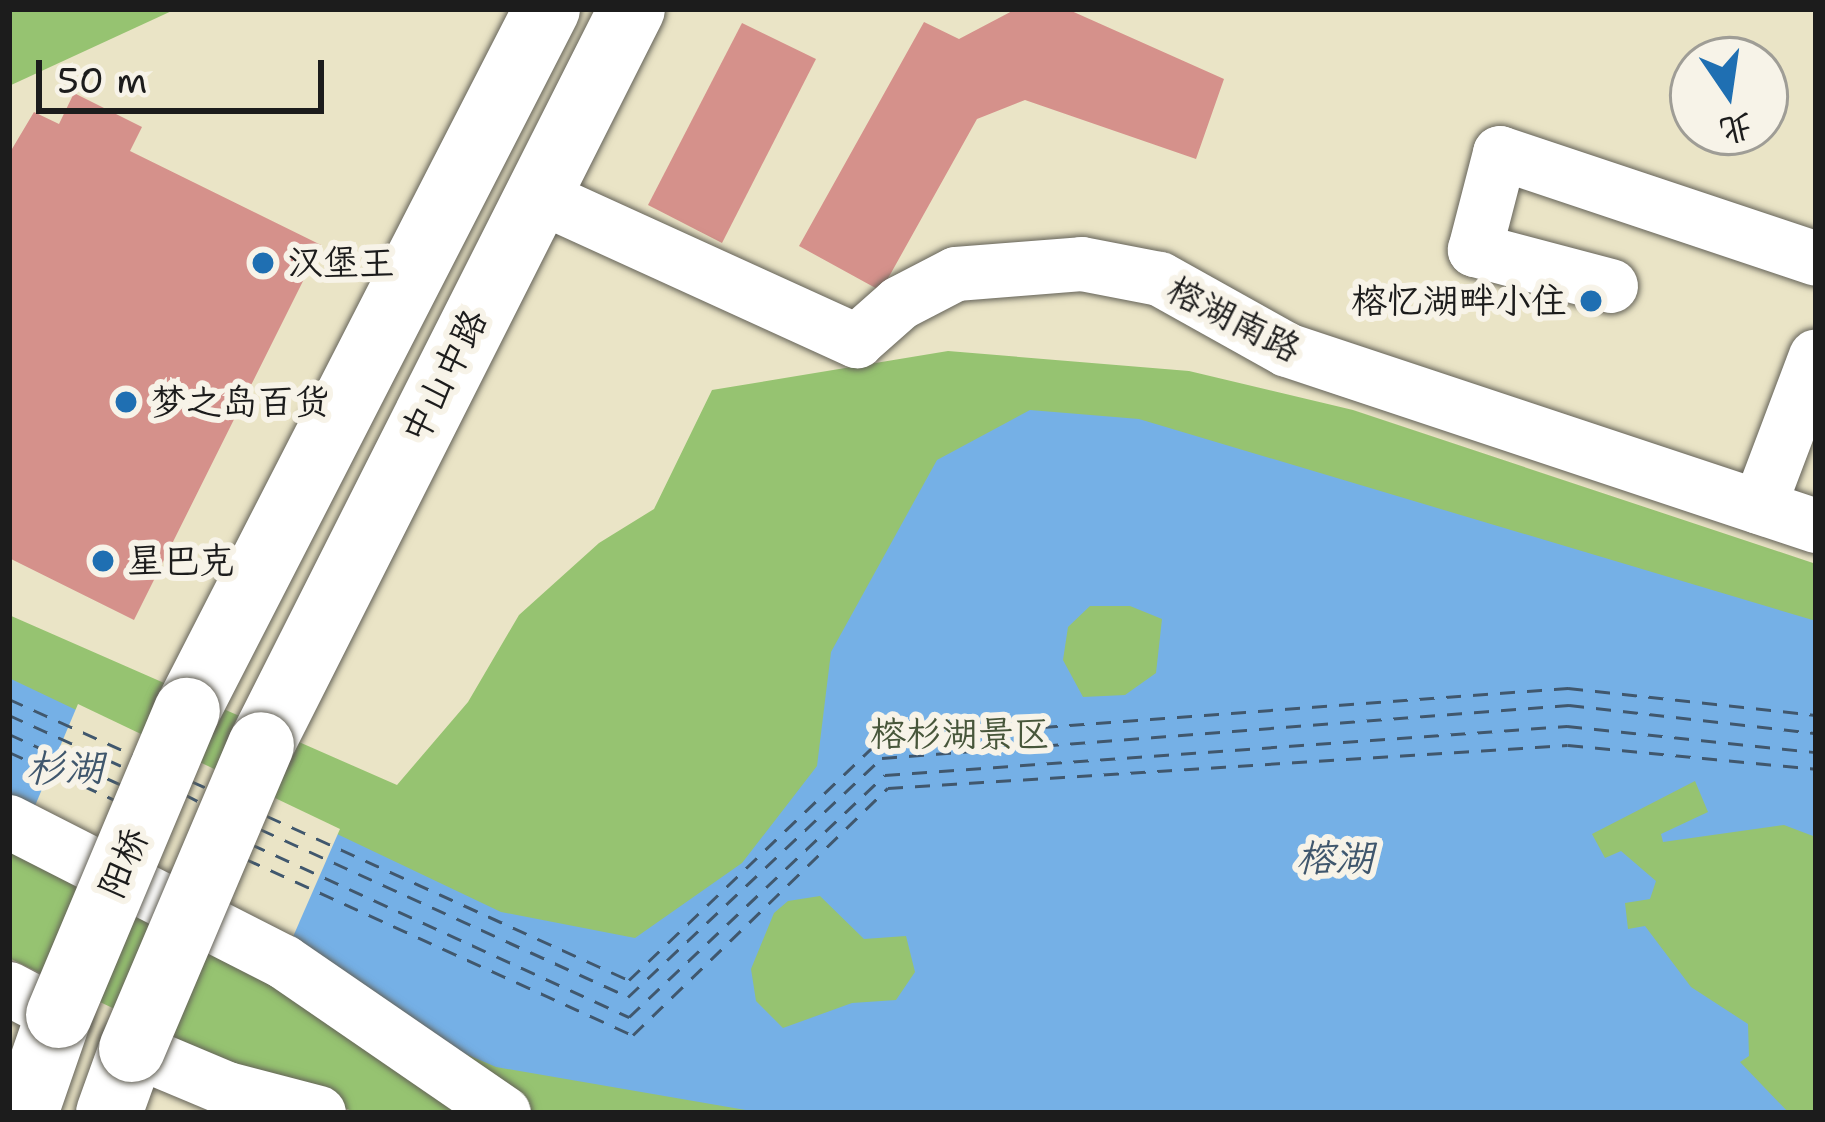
<!DOCTYPE html>
<meta charset="utf-8">
<style>
body{margin:0}
#map{position:relative;width:1825px;height:1122px;overflow:hidden;background:#eae4c6;font-family:"Shantell Sans","LXGW WenKai TC",sans-serif}
div>[style]{position:absolute}
[style*='--x']{left:calc(var(--x)*1px);top:calc(var(--y)*1px);width:calc(var(--w)*1px);rotate:calc(var(--a)*1deg)}
.green>*{inset:0;background:#96c371}
.water>*{inset:0;background:#75b0e6}
.pier>*{inset:0;background:#eae4c6}
.ferry>*{height:3px;margin-top:-1.5px;transform-origin:0;background:repeating-linear-gradient(90deg,#40576d 0 15px,transparent 0 27px)}
.building>*{inset:0;background:#d5918b}
.roads{filter:drop-shadow(0 0 3px #646258) drop-shadow(0 0 3px #646258)}
.minor>*{height:54px;margin:-27px;padding:0 27px;transform-origin:27px;border-radius:27px;background:#fff}
.highway>*{height:66px;margin:-33px;padding:0 33px;transform-origin:33px;border-radius:33px;background:#fff}
.bridges{filter:drop-shadow(0 0 3px #646258) drop-shadow(0 0 3px #646258)}
.highway-bridge>*{height:66px;margin:-33px;padding:0 33px;transform-origin:33px;border-radius:33px;background:#fff}
.dots>*{width:33px;height:33px;translate:-50% -50%;box-sizing:border-box;border:6px solid #f7f3e8;border-radius:50%}
span{translate:-50% -50%;white-space:nowrap;text-align:center;line-height:1.15;-webkit-text-stroke:12px #f7f3e8;paint-order:stroke}
.poi-label{font-size:36px;color:#1c1c1c}
.left{translate:0 -50%;text-align:left}
.right{translate:-100% -50%;text-align:right}
.street-label{font-size:36px;color:#1c1c1c}
.park-label{font-size:36px;color:#47563a}
.water-label{font-size:39px;color:#40576d;font-style:italic}
.frame{position:absolute;inset:0;border:12px solid #1c1c1c;pointer-events:none}
.north{position:absolute;left:1669px;top:36px;width:120px;height:120px;box-sizing:border-box;background:#f7f3e8;border:3px solid #9f9d96;border-radius:50%;rotate:167deg;font-size:33px;font-weight:700;line-height:48px;text-align:center;color:#1c1c1c}
.north::after{content:'';display:block;margin:auto;width:42px;height:54px;background:#1f6fb2;clip-path:polygon(50% 0,100% 100%,50% 72%,0 100%)}
.scale{position:absolute;left:36px;top:60px;width:288px;height:54px;box-sizing:border-box;border:6px solid #1c1c1c;border-top:0;padding-left:15px;font-size:36px;line-height:42px;white-space:nowrap;color:#1c1c1c;-webkit-text-stroke:9px #f7f3e8;paint-order:stroke}
</style>
<div id="map">
<div class="green">
<div style="clip-path:polygon(9px 9px,176px 9px,9px 86px)"></div>
<div style="clip-path:polygon(948px 351px,1189px 371px,1353px 410px,1816px 564px,1816px 1113px,358px 1113px,247px 1073px,9px 958px,9px 615px,397px 785px,468px 702px,519px 615px,599px 543px,654px 509px,712px 390px)"></div>
</div>
<div class="water">
<div style="clip-path:polygon(evenodd,1030px 410px,1139px 419px,1816px 621px,1813px 836px,1784px 825px,1663px 842px,1661px 834px,1708px 812px,1695px 781px,1592px 834px,1605px 858px,1621px 851px,1656px 881px,1650px 899px,1625px 903px,1628px 929px,1645px 926px,1691px 987px,1748px 1024px,1749px 1056px,1740px 1062px,1789px 1113px,763px 1113px,496px 1067px,426px 1037px,9px 805px,9px 678px,501px 912px,635px 938px,742px 863px,817px 766px,831px 652px,937px 460px,1030px 410px,1090px 606px,1130px 606px,1162px 619px,1156px 673px,1125px 695px,1083px 697px,1063px 660px,1068px 627px,1090px 606px,1030px 410px,820px 896px,864px 939px,906px 936px,915px 972px,896px 1000px,852px 1003px,783px 1028px,756px 1001px,751px 969px,774px 913px,788px 901px,820px 896px)"></div>
</div>
<div class="pier">
<div style="clip-path:polygon(78px 704px,340px 829px,285px 955px,29px 820px)"></div>
</div>
<div class="ferry">
<div style="--x:9;--y:699;--w:136;--a:24.3"></div>
<div style="--x:9;--y:715;--w:128;--a:24.4"></div>
<div style="--x:9;--y:734;--w:124;--a:24.3"></div>
<div style="--x:9;--y:752;--w:119;--a:24.4"></div>
<div style="--x:191;--y:781;--w:20;--a:24"></div>
<div style="--x:184;--y:794;--w:20;--a:27"></div>
<div style="--x:267;--y:816;--w:397;--a:24.4"></div>
<div style="--x:629;--y:980;--w:349;--a:-43.7"></div>
<div style="--x:881;--y:739;--w:689;--a:-4.25"></div>
<div style="--x:1568;--y:688;--w:249;--a:6.2"></div>
<div style="--x:260;--y:829;--w:405;--a:24.5"></div>
<div style="--x:628;--y:997;--w:349;--a:-43.3"></div>
<div style="--x:882;--y:758;--w:689;--a:-4.41"></div>
<div style="--x:1569;--y:705;--w:249;--a:6.5"></div>
<div style="--x:251;--y:844;--w:416;--a:24.6"></div>
<div style="--x:629;--y:1017;--w:352;--a:-43.4"></div>
<div style="--x:885;--y:775;--w:684;--a:-4.11"></div>
<div style="--x:1567;--y:726;--w:250;--a:6"></div>
<div style="--x:246;--y:859;--w:425;--a:24.5"></div>
<div style="--x:633;--y:1035;--w:355;--a:-44.1"></div>
<div style="--x:888;--y:788;--w:681;--a:-3.62"></div>
<div style="--x:1568;--y:745;--w:249;--a:5.5"></div>
</div>
<div class="building">
<div style="clip-path:polygon(1016px 9px,1067px 9px,1224px 79px,1196px 159px,1025px 100px,977px 119px,881px 291px,799px 246px,924px 22px,959px 39px)"></div>
<div style="clip-path:polygon(742px 23px,816px 59px,722px 243px,648px 205px)"></div>
<div style="clip-path:polygon(74px 93px,142px 127px,130px 151px,321px 245px,134px 620px,9px 558px,9px 154px,34px 112px,59px 124px)"></div>
</div>
<div class="roads">
<div class="minor">
<div style="--x:536;--y:195;--w:353;--a:24.5"></div>
<div style="--x:857;--y:341;--w:57;--a:-41.5"></div>
<div style="--x:900;--y:303;--w:63;--a:-27.4"></div>
<div style="--x:956;--y:274;--w:126;--a:-4.5"></div>
<div style="--x:1082;--y:264;--w:79;--a:10.9"></div>
<div style="--x:1160;--y:279;--w:145;--a:29.2"></div>
<div style="--x:1287;--y:350;--w:558;--a:18.4"></div>
<div style="--x:1611;--y:286;--w:141;--a:-165.2"></div>
<div style="--x:1475;--y:250;--w:100;--a:-75.5"></div>
<div style="--x:1500;--y:153;--w:333;--a:18.5"></div>
<div style="--x:1759;--y:507;--w:161;--a:-69.3"></div>
<div style="--x:9;--y:822;--w:309;--a:27"></div>
<div style="--x:284;--y:962;--w:267;--a:34.5"></div>
<div style="--x:9;--y:989;--w:56;--a:27.5"></div>
<div style="--x:132;--y:1049;--w:103;--a:22.8"></div>
<div style="--x:227;--y:1089;--w:95;--a:14.6"></div>
</div>
<div class="highway">
<div style="--x:187;--y:711;--w:789;--a:-62.85"></div>
<div style="--x:261;--y:745;--w:824;--a:-63.25"></div>
<div style="--x:25;--y:1113;--w:104;--a:-70.9"></div>
<div style="--x:109;--y:1113;--w:68;--a:-70.2"></div>
</div>
</div>
<div class="bridges">
<div class="highway-bridge">
<div style="--x:59;--y:1015;--w:330;--a:-67.2"></div>
<div style="--x:132;--y:1049;--w:330;--a:-67"></div>
</div>
</div>
<div class="dots">
<div style="left:263px;top:263px;background:#1f6fb2"></div>
<div style="left:1591px;top:301px;background:#1f6fb2"></div>
<div style="left:126px;top:402px;background:#1f6fb2"></div>
<div style="left:103px;top:561px;background:#1f6fb2"></div>
</div>
<div class="poi-label">
<span class="left" style="left:287px;top:263px">汉堡王</span>
<span class="right" style="left:1567px;top:301px">榕忆湖畔小住</span>
<span class="left" style="left:150px;top:402px">梦之岛百货</span>
<span class="left" style="left:127px;top:561px">星巴克</span>
</div>
<div class="street-label">
<span style="left:1234px;top:319px;rotate:27deg">榕湖南路</span>
<span style="left:444px;top:376px;rotate:-63deg">中山中路</span>
<span style="left:123px;top:863px;rotate:-67deg">阳桥</span>
</div>
<div class="park-label">
<span style="left:960px;top:734px">榕杉湖景区</span>
</div>
<div class="water-label">
<span style="left:65px;top:767px">杉湖</span>
<span style="left:1335px;top:857px">榕湖</span>
</div>
<div class="frame"></div>
<div class="north">北</div>
<div class="scale">50 m</div>
</div>
